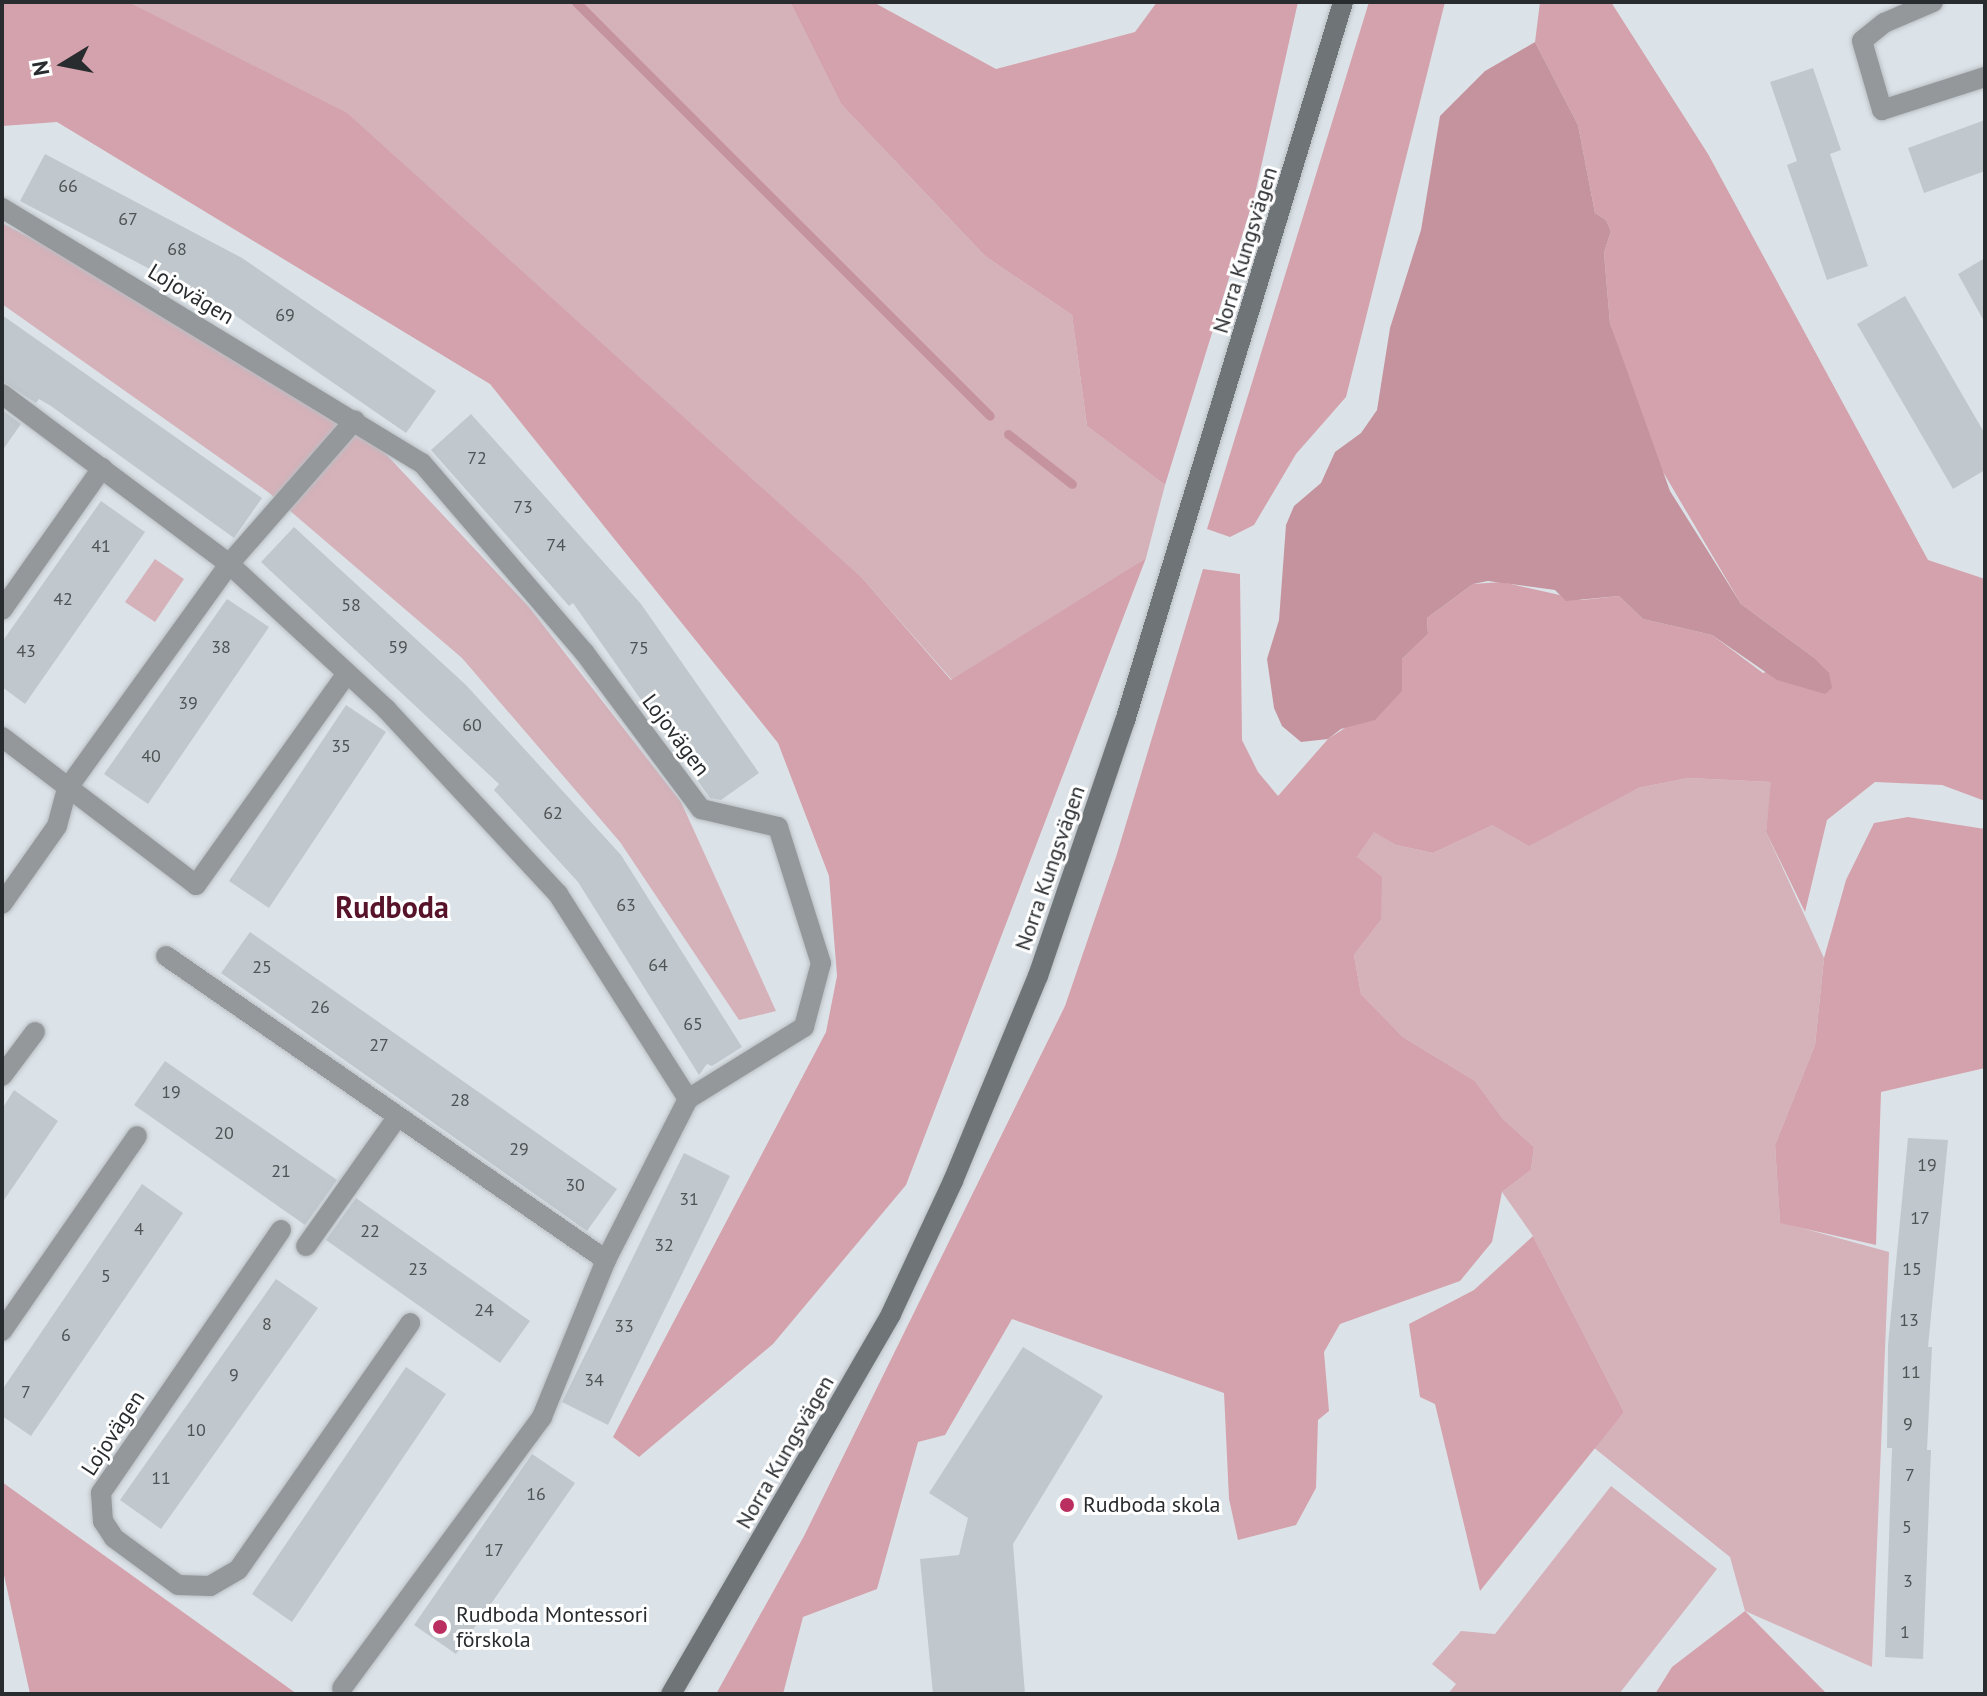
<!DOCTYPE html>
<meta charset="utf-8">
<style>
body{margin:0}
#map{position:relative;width:1987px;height:1696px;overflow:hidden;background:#dce3e8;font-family:"PT Sans",sans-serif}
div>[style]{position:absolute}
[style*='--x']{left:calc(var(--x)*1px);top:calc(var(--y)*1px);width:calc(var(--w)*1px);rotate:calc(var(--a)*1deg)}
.green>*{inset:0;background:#d5b1b9}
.forest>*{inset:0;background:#d4a2ac}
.water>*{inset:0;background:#c5939e}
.stream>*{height:9px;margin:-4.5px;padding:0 4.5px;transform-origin:4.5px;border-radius:4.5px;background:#c5939e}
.building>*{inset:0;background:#c0c8cd}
.roads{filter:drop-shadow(0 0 2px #b8bec3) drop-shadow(0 0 2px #b8bec3)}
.minor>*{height:20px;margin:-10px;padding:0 10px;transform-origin:10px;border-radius:10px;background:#94989a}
.secondary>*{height:20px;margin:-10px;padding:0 10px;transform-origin:10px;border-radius:10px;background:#6f7477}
.dots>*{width:22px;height:22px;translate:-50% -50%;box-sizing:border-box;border:4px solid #fff;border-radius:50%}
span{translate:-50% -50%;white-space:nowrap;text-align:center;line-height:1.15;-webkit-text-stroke:6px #fff;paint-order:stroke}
.number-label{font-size:18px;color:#4f5356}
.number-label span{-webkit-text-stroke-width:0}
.street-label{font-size:22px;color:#292c2e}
.poi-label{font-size:22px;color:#292c2e}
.left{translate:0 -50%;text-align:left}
.district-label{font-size:30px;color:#56132a;font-weight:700}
.frame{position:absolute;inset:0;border:4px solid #292c2e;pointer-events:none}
.north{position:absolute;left:24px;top:24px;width:80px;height:80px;-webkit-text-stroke:6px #fff;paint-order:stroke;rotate:260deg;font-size:22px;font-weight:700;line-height:32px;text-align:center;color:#292c2e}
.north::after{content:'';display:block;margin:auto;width:28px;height:36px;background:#292c2e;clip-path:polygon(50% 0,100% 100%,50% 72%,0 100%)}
</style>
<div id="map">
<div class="green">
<div style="clip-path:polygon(128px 2px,790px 2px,841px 104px,985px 256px,1072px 315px,1087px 426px,1165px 485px,1146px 558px,952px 680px,864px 580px)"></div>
<div style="clip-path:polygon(2px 223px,70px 258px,384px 452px,529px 607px,681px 802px,776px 1011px,739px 1020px,620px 842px,462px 658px,268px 492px,2px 304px)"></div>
<div style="clip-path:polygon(155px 559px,184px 579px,155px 622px,125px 602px)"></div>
<div style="clip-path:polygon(1688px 778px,1772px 782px,1766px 832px,1824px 958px,1815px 1045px,1775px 1145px,1780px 1222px,1889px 1252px,1872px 1667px,1745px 1611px,1730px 1557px,1593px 1447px,1624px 1412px,1533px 1236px,1502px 1192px,1531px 1170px,1534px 1147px,1503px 1119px,1475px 1081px,1403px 1037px,1361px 994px,1354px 955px,1381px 920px,1357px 857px,1374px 831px,1396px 845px,1433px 853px,1493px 825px,1585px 813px,1638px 788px)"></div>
<div style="clip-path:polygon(1611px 1486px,1717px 1569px,1619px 1694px,1448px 1694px,1456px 1684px,1432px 1664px,1461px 1631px,1495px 1634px)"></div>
</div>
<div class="forest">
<div style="clip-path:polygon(2px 2px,128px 2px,347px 113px,864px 580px,951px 680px,1146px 558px,906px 1185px,773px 1344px,639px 1457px,613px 1437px,826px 1032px,837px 976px,829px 876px,778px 743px,490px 384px,57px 122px,2px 126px)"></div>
<div style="clip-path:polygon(790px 2px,873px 2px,996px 69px,1135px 32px,1157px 2px,1298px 2px,1255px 194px,1165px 485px,1087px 426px,1072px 315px,985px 256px,841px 104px)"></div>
<div style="clip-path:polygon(1369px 2px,1445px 2px,1346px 397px,1296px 454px,1254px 525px,1230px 537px,1207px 529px)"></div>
<div style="clip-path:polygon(1540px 2px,1611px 2px,1708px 154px,1928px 560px,1985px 579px,1985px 801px,1942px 785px,1875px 782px,1827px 820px,1805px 912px,1766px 832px,1771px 782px,1688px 778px,1638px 788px,1529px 846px,1493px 825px,1433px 853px,1396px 845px,1374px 832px,1357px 857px,1382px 877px,1381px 920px,1354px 955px,1361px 994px,1403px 1037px,1475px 1081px,1503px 1119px,1534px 1147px,1531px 1170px,1502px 1192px,1492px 1242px,1460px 1281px,1340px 1324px,1324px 1352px,1329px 1411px,1318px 1420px,1316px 1488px,1296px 1525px,1238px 1540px,1229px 1499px,1224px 1393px,1012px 1319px,945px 1435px,918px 1442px,877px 1589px,803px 1617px,783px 1694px,716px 1694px,804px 1536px,1065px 1006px,1116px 857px,1203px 569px,1240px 574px,1242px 740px,1258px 772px,1278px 796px,1328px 739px,1402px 691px,1402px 659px,1428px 634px,1427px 618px,1473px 584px,1502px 582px,1582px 600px,1619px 596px,1643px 619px,1712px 635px,1763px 673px,1813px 657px,1741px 604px,1656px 460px,1610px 323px,1604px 253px,1611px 231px,1606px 220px,1595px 213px,1578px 125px,1535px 42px)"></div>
<div style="clip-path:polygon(1908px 817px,1985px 829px,1985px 1068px,1881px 1092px,1876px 1245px,1780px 1223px,1775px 1145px,1815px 1045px,1824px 958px,1846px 880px,1874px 823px)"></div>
<div style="clip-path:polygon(1533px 1236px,1624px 1412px,1480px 1591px,1435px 1404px,1420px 1397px,1409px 1324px,1474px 1290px)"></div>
<div style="clip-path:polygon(2px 1482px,297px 1694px,30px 1694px,2px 1566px)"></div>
<div style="clip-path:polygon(1745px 1611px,1827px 1694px,1655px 1694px,1672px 1667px)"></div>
</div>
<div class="water">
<div style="clip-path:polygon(1535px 42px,1578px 125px,1595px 213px,1606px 220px,1611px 231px,1604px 253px,1610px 323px,1670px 491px,1741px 604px,1813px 657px,1829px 673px,1832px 688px,1825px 694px,1777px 680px,1712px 635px,1643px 619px,1619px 596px,1566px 601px,1555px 590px,1488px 581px,1473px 584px,1427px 618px,1428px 634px,1402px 659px,1402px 691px,1375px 720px,1341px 729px,1328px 739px,1301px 742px,1282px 726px,1274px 708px,1267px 659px,1279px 620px,1286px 525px,1294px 506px,1321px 483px,1335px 452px,1361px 433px,1377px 410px,1390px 328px,1421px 230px,1440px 116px,1485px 71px)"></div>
</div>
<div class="stream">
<div style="--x:576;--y:2;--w:585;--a:45"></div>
<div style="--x:1008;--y:434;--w:81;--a:38"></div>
</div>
<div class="building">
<div style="clip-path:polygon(1813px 68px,1841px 150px,1830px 154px,1868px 266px,1827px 280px,1787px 165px,1797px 161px,1770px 82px)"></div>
<div style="clip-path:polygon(1985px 120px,1985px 171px,1924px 193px,1908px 148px)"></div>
<div style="clip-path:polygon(45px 154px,242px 258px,436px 391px,406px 433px,226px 309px,20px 201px)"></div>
<div style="clip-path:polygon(1985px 258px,1985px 323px,1958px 274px)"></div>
<div style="clip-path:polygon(1905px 296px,1985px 434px,1985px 470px,1953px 489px,1857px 324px)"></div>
<div style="clip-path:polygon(2px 315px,262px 498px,234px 538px,51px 406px,39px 399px,36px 403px,2px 381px)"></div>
<div style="clip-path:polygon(2px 410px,21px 424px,2px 451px)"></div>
<div style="clip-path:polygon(471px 414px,641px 604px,759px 773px,721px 800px,710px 798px,573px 603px,569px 606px,431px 450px)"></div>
<div style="clip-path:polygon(101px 501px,145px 532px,25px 704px,2px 687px,2px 642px)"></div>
<div style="clip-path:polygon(294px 527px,466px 685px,621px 855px,742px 1047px,712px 1066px,707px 1064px,699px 1075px,578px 882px,494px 790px,499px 784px,261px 562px)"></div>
<div style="clip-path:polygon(227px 599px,269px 627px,148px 804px,104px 774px)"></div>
<div style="clip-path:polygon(346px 705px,386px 732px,269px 908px,229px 881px)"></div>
<div style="clip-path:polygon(250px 932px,617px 1189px,587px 1231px,221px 973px)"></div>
<div style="clip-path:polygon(165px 1061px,337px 1180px,305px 1225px,134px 1105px)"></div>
<div style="clip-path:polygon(14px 1090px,58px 1121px,2px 1203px,2px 1109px)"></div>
<div style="clip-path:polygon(1908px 1138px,1948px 1140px,1928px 1347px,1932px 1347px,1927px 1450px,1931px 1450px,1923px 1659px,1885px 1657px,1892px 1448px,1887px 1448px,1888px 1345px)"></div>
<div style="clip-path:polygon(684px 1153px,730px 1176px,608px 1425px,562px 1402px)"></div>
<div style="clip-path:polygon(142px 1184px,183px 1213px,31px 1436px,2px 1416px,2px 1390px)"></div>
<div style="clip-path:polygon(356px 1198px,530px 1321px,500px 1363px,326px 1240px)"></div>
<div style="clip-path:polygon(276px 1279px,318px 1308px,161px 1529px,120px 1500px)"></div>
<div style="clip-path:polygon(1023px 1347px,1103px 1396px,1013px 1544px,1025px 1694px,933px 1694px,920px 1559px,959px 1555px,968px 1518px,929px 1493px)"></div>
<div style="clip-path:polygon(406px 1367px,446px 1394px,292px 1622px,252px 1594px)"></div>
<div style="clip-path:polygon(532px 1454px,575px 1483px,456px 1654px,414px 1625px)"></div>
</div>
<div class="roads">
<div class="minor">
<div style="--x:1933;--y:2;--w:53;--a:156.8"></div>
<div style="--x:1884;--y:23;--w:28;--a:141"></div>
<div style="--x:1862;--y:41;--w:72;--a:73.8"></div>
<div style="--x:1882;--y:110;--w:108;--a:-17.8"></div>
<div style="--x:2;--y:208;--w:491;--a:31.3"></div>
<div style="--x:422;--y:463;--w:249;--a:49.4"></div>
<div style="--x:584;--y:652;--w:196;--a:53.3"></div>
<div style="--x:701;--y:809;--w:79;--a:13.2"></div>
<div style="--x:778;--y:827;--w:143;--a:72.5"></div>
<div style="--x:821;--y:963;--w:66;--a:104.9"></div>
<div style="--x:804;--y:1027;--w:137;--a:148.2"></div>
<div style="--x:688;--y:1099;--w:181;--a:117"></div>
<div style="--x:606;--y:1260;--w:170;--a:112.2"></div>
<div style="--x:542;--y:1417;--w:337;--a:126.4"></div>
<div style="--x:2;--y:394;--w:284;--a:36.8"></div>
<div style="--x:229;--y:564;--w:214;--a:42.7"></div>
<div style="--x:386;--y:709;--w:253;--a:47.1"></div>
<div style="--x:558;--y:894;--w:243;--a:57.6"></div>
<div style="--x:2;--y:610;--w:174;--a:-54.8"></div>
<div style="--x:2;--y:737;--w:244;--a:37.3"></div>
<div style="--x:196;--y:885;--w:260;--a:-54.5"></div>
<div style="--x:2;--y:904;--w:95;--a:-54.8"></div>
<div style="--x:57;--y:826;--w:38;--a:-75"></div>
<div style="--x:67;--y:789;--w:277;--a:-54.2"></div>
<div style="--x:229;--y:564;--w:191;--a:-48.8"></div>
<div style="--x:166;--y:956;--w:535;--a:34.64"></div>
<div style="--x:2;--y:1076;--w:55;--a:-53.1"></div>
<div style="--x:281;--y:1230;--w:319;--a:124.4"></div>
<div style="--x:101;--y:1493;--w:28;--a:86"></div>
<div style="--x:103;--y:1521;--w:20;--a:57"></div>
<div style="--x:114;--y:1538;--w:79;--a:36.3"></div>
<div style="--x:178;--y:1585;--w:32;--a:2"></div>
<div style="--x:210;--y:1586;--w:32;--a:-30"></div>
<div style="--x:238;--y:1570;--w:301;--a:-55.1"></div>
<div style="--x:306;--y:1246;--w:156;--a:-54.7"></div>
<div style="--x:2;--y:1331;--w:237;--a:-55.3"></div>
</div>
<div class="secondary">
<div style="--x:671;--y:1694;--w:439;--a:-59.9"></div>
<div style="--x:891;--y:1314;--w:147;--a:-65"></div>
<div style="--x:953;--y:1181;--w:222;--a:-67.5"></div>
<div style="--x:1038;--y:976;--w:269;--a:-71.2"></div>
<div style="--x:1125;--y:721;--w:751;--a:-73.13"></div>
</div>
</div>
<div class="dots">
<div style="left:1067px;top:1505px;background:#bb2e60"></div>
<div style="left:440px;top:1627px;background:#bb2e60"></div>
</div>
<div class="number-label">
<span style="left:68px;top:186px">66</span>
<span style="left:128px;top:219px">67</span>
<span style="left:177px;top:249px">68</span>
<span style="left:285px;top:315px">69</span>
<span style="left:477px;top:458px">72</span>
<span style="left:523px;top:507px">73</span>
<span style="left:556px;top:545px">74</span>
<span style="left:101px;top:546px">41</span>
<span style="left:63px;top:599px">42</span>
<span style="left:351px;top:605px">58</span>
<span style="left:221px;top:647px">38</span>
<span style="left:398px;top:647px">59</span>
<span style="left:639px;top:648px">75</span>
<span style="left:26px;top:651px">43</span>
<span style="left:188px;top:703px">39</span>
<span style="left:472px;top:725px">60</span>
<span style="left:341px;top:746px">35</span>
<span style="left:151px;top:756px">40</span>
<span style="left:553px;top:813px">62</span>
<span style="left:626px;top:905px">63</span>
<span style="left:658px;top:965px">64</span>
<span style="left:262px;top:967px">25</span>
<span style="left:320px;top:1007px">26</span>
<span style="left:693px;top:1024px">65</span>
<span style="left:379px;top:1045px">27</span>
<span style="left:171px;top:1092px">19</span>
<span style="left:460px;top:1100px">28</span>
<span style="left:224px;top:1133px">20</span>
<span style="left:519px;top:1149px">29</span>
<span style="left:1927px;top:1165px">19</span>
<span style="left:281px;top:1171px">21</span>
<span style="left:575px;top:1185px">30</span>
<span style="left:689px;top:1199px">31</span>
<span style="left:1920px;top:1218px">17</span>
<span style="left:139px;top:1229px">4</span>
<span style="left:370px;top:1231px">22</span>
<span style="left:664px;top:1245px">32</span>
<span style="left:418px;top:1269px">23</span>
<span style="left:1912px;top:1269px">15</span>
<span style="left:106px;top:1276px">5</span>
<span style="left:484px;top:1310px">24</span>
<span style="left:1909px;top:1320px">13</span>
<span style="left:267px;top:1324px">8</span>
<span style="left:624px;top:1326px">33</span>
<span style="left:66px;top:1335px">6</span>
<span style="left:1911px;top:1372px">11</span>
<span style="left:234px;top:1375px">9</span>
<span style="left:594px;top:1380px">34</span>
<span style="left:26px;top:1392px">7</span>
<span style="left:1908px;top:1424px">9</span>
<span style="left:196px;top:1430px">10</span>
<span style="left:1910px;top:1475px">7</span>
<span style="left:161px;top:1478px">11</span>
<span style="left:536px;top:1494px">16</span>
<span style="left:1907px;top:1527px">5</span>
<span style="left:494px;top:1550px">17</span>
<span style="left:1908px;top:1581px">3</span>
<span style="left:1905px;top:1632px">1</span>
</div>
<div class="street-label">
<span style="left:1245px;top:250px;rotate:-73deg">Norra Kungsvägen</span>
<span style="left:191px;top:294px;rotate:31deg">Lojovägen</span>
<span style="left:676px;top:735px;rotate:53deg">Lojovägen</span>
<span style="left:1050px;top:868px;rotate:-71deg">Norra Kungsvägen</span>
<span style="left:113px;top:1433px;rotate:-57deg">Lojovägen</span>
<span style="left:785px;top:1452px;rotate:-60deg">Norra Kungsvägen</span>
</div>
<div class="poi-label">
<span class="left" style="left:1083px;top:1505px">Rudboda skola</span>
<span class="left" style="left:456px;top:1627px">Rudboda Montessori<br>förskola</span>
</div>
<div class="district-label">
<span style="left:392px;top:907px">Rudboda</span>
</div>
<div class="frame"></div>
<div class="north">N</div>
</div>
